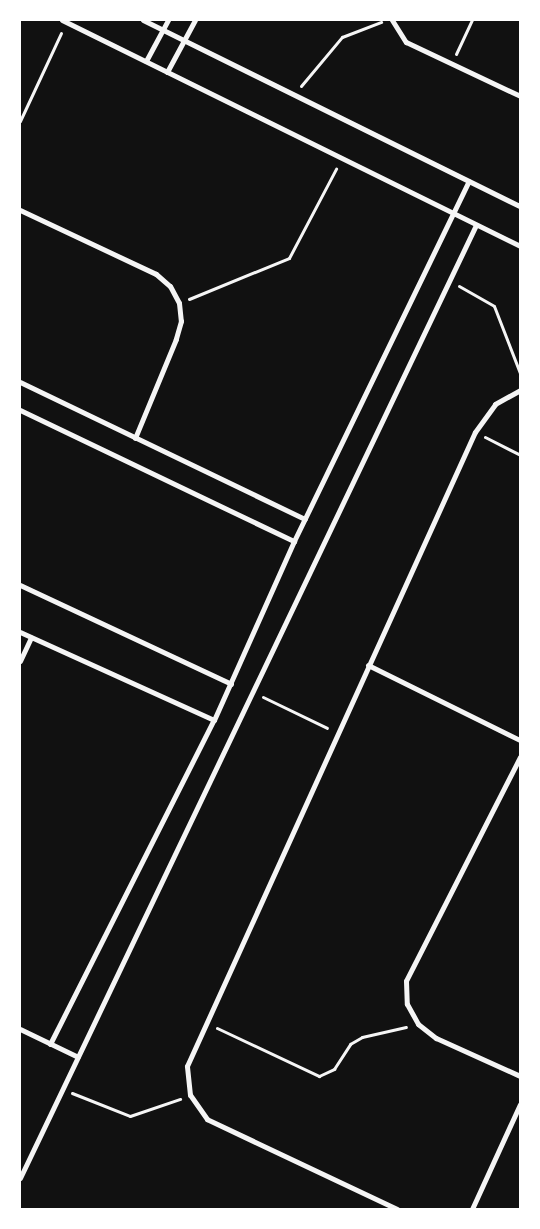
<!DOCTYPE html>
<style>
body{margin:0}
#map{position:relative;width:540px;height:1229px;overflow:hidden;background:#111;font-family:"PT Sans",sans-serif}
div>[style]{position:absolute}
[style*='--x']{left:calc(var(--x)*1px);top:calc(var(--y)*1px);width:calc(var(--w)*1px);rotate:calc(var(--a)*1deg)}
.path>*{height:3px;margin:-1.5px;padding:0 1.5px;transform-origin:1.5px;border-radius:1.5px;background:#f5f5f5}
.minor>*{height:5px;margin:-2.5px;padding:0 2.5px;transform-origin:2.5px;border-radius:2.5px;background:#f5f5f5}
span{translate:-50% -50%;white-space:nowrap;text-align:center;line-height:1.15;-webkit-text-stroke:4px #fff;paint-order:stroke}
.frame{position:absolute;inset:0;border:21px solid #fff;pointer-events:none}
</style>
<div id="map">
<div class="path">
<div style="--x:456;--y:54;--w:38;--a:-65"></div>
<div style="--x:301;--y:86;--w:64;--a:-50.1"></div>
<div style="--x:342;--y:37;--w:42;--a:-21"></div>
<div style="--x:20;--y:121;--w:97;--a:-65"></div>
<div style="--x:459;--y:286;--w:40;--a:29.7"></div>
<div style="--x:494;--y:306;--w:72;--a:68.8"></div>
<div style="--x:189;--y:299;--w:108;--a:-22.3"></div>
<div style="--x:289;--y:258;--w:101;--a:-62.2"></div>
<div style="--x:485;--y:437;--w:39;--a:27"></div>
<div style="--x:263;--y:697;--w:71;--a:25.8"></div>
<div style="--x:217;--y:1028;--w:113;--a:25.2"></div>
<div style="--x:319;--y:1076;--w:17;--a:-25"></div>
<div style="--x:334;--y:1069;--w:30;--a:-57"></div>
<div style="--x:350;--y:1044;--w:14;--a:-30"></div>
<div style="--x:362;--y:1037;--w:45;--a:-12.8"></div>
<div style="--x:72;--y:1093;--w:62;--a:21.6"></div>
<div style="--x:130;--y:1116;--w:53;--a:-18.8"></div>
</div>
<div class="minor">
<div style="--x:62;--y:20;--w:511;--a:26.26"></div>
<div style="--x:143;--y:20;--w:420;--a:26.3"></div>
<div style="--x:392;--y:20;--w:26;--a:58"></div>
<div style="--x:406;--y:42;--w:126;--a:25.3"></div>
<div style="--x:146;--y:61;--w:47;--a:-61.8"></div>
<div style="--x:167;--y:72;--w:59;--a:-61.7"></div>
<div style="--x:20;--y:210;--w:150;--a:25.2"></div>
<div style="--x:156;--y:274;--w:18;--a:41"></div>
<div style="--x:170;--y:286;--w:19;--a:62"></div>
<div style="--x:179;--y:303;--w:18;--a:84"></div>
<div style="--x:181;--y:321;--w:19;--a:106"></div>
<div style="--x:176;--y:339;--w:107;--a:112.5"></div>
<div style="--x:20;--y:382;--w:316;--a:25.7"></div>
<div style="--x:20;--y:410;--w:304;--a:25.6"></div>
<div style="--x:20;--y:585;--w:233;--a:25.1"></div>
<div style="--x:20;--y:632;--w:213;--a:24.4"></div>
<div style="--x:20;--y:661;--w:26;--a:-65"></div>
<div style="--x:368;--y:665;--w:169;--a:26.3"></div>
<div style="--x:520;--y:757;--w:251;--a:117"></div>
<div style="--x:406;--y:981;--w:23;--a:88"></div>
<div style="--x:407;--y:1004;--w:23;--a:61"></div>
<div style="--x:418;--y:1024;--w:23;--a:38"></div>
<div style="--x:436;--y:1038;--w:92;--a:24.3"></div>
<div style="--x:20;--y:1029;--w:64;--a:25.8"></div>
<div style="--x:50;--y:1044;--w:363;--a:-63.2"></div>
<div style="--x:214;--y:720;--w:196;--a:-65.9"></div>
<div style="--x:294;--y:541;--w:400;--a:-64.1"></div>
<div style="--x:20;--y:1178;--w:1056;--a:-64.43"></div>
<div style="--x:397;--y:1209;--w:210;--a:-154.7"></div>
<div style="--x:207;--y:1119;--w:29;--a:-125"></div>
<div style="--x:190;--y:1095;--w:29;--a:-96"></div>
<div style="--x:187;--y:1066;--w:696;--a:-65.57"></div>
<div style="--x:475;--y:432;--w:34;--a:-54"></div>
<div style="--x:495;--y:404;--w:29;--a:-29"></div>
<div style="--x:472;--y:1209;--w:115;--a:-65.4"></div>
</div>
<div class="frame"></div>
</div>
